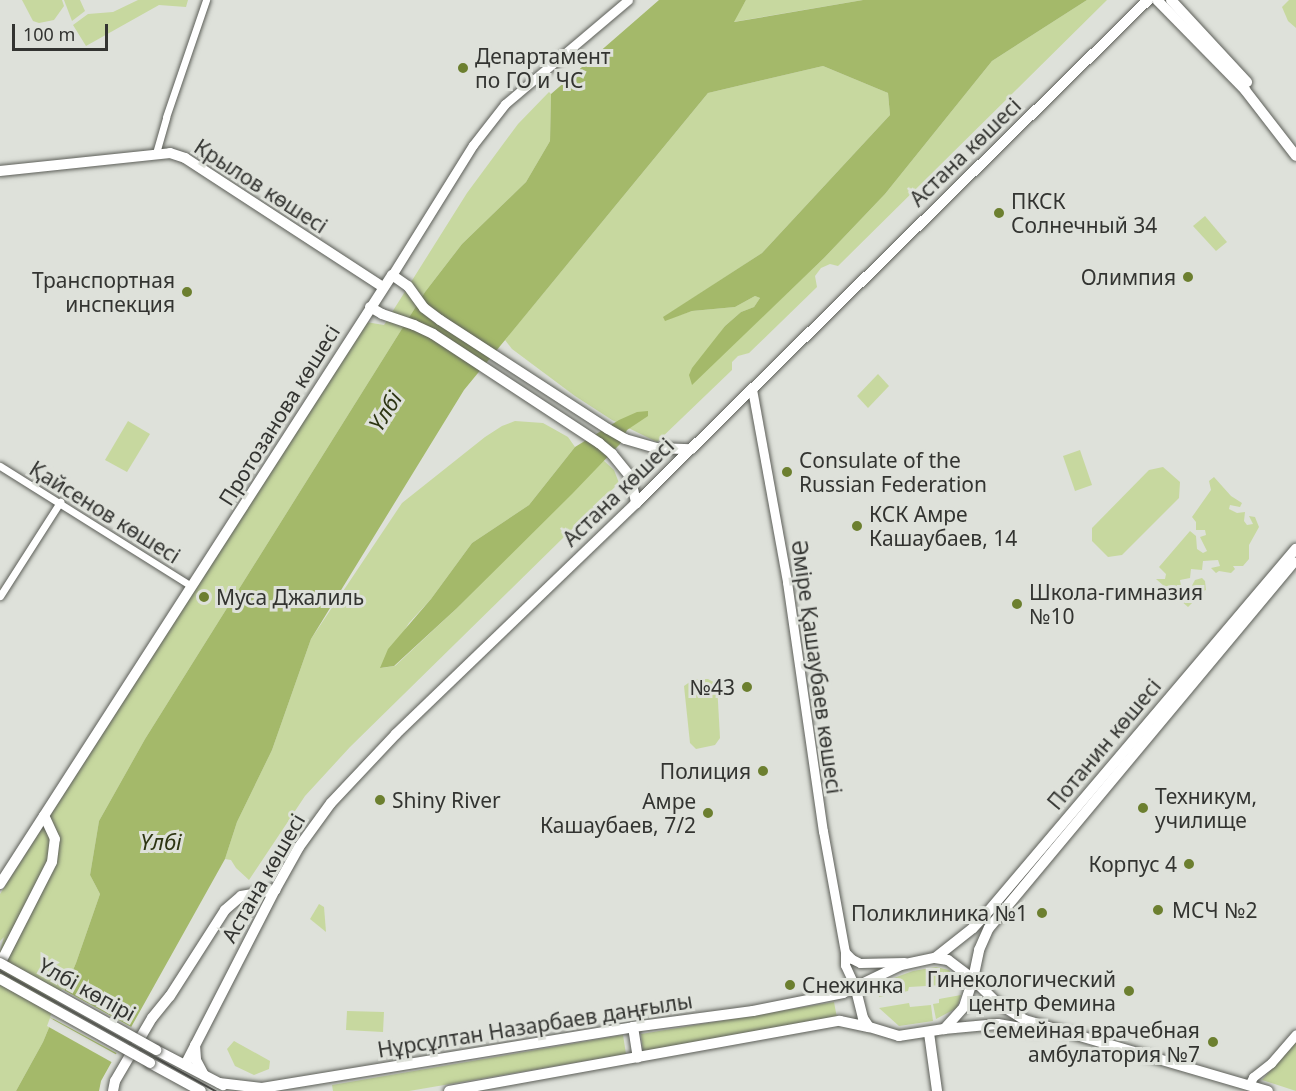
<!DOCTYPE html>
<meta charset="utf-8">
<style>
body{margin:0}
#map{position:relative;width:1296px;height:1091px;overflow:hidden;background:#dee1da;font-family:"Noto Sans",sans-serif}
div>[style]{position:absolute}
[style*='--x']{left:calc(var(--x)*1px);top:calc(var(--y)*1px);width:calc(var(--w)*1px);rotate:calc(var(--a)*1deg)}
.green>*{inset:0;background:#c7d89f}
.water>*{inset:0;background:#a4b96a}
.pier>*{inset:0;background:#dee1da}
.roads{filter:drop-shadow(0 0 2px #5c5e58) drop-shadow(0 0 2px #5c5e58)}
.minor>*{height:7px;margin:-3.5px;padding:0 3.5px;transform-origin:3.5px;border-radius:3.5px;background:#fff}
.tertiary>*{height:9px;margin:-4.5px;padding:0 4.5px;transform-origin:4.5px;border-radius:4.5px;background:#fff}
.secondary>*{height:10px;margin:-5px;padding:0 5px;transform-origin:5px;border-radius:5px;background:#fff}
.primary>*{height:10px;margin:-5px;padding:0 5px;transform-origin:5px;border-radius:5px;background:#fff}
.tram>*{height:1.5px;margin:-0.75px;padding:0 0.75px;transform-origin:0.75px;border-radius:0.75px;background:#474845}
.bridges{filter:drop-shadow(0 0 2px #5c5e58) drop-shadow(0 0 2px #5c5e58)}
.primary-bridge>*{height:10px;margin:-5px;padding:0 5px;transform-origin:5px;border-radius:5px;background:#fff}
.dots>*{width:16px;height:16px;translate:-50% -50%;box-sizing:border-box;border:3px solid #dee1da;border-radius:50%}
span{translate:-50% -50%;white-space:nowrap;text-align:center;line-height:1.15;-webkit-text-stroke:6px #dee1da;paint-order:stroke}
.poi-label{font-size:21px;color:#333431}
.left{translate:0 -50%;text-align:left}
.right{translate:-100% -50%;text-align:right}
.street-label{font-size:21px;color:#333431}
.water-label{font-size:22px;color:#2c3412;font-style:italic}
.scale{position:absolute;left:12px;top:24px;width:96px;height:27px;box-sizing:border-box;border:3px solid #333431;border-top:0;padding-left:8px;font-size:18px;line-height:21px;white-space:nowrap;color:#333431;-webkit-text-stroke:4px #dee1da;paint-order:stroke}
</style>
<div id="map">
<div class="green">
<div style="clip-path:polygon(22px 0,62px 0,64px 6px,54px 20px,39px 23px,33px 21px)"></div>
<div style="clip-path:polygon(64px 0,80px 0,85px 11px,72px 21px)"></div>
<div style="clip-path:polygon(138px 0,188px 0,186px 7px,159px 5px,86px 46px,73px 25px,88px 14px,113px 12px)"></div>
<div style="clip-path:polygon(746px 0,863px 0,733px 22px)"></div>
<div style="clip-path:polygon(1087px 0,1107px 0,838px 266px,830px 264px,821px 268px,815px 276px,817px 287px,749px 353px,738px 356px,732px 362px,732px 370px,657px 442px,612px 420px,575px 396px,512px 349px,505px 340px,708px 93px,823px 66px,888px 93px,890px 115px,762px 253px,664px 317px,665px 320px,692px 311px,735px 307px,755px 296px,760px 298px,754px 307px,741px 312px,725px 326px,710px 347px,692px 384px,824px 258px,885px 194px,992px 61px)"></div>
<div style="clip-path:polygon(1289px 0,1296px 0,1296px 28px,1288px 21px,1282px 7px)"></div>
<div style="clip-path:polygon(549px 92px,551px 94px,550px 141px,526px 182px,462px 244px,425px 292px,145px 739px,99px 821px,90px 875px,100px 894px,76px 963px,43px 1042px,16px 1091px,0 1091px,0 951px,4px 937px,0 941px,0 894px,366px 322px,384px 325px,467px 193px,518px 124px)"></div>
<div style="clip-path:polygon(1205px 216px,1227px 242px,1216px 251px,1193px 226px)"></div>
<div style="clip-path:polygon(878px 374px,889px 386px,868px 408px,857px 396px)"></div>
<div style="clip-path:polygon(128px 421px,150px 434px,127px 472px,105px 460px)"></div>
<div style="clip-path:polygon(515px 421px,543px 423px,568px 437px,575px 447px,529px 505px,472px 543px,431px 599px,409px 623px,381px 668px,395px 666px,456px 609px,603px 460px,614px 470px,619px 483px,350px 747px,305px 796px,249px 880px,236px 868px,231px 860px,225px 859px,237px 822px,272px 750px,311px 639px,402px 503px,485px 437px,502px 426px)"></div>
<div style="clip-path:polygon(1080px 450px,1092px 485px,1075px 491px,1063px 456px)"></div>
<div style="clip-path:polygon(1163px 467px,1180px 482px,1179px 498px,1122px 555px,1108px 557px,1092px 541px,1092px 528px,1149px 470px)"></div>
<div style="clip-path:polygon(1214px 477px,1231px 496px,1242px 503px,1240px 507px,1230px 505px,1229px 509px,1237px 513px,1245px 512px,1244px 521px,1247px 525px,1253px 524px,1249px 516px,1255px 517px,1259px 527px,1249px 545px,1249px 559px,1243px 566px,1233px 566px,1235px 569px,1231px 573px,1219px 571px,1216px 573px,1211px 568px,1220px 566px,1218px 560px,1203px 561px,1202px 570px,1191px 569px,1190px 578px,1180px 580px,1182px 592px,1188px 593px,1195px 580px,1202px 578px,1205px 581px,1206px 590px,1198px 593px,1197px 598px,1188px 607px,1156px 579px,1165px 579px,1166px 574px,1159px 567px,1190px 531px,1196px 536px,1197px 549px,1203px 553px,1207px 551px,1200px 537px,1206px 535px,1205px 530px,1196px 530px,1196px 522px,1192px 517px,1211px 490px,1209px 481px)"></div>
<div style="clip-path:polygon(694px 679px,708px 679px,717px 684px,720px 738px,715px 745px,696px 749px,690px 743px,684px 686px)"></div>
<div style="clip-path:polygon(319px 904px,324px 907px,326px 932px,310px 919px)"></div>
<div style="clip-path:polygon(936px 967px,949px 970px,960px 984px,909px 987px,908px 991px,879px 997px,880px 990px,891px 979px,913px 971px)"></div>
<div style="clip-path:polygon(961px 995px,957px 1008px,936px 1019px,933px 1004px,939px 1003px,939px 999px)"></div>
<div style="clip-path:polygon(834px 1002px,837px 1018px,643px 1051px,641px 1034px)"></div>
<div style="clip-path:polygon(909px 1003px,910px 1007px,931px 1005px,933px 1021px,899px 1026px,879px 1008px)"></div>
<div style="clip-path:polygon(347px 1011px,384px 1012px,383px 1032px,346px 1030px)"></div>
<div style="clip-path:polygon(623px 1035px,626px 1054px,409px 1091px,333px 1091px,332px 1085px)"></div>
<div style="clip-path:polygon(234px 1041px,270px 1061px,269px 1069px,254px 1075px,235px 1066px,227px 1049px)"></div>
<div style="clip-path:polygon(1296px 1042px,1296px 1091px,1262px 1080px)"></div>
</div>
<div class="water">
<div style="clip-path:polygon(659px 0,746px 0,734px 22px,863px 0,1087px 0,992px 61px,885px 194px,824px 258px,692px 385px,689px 375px,692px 368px,725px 326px,741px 312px,754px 307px,760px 298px,755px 296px,735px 307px,692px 311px,665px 321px,663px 317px,762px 253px,890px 115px,888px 93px,823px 66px,708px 93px,464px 390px,311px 639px,272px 750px,237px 822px,225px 859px,101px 1081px,99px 1091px,16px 1091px,43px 1042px,76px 963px,100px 894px,90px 875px,99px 821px,145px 739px,425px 292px,462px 244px,526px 182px,550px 141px,551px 94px)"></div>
<div style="clip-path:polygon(648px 411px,648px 416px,627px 430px,620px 444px,572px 494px,456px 609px,394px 666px,380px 668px,388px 649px,431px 599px,472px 543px,529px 505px,575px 447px,619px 420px,637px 412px)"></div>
</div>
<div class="pier">
<div style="clip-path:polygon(62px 989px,135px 1029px,120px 1055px,50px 1017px)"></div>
<div style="clip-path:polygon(50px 1018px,119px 1056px,115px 1064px,47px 1026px)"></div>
</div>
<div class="roads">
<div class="minor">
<div style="--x:156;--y:153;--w:37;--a:-74"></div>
<div style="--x:166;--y:117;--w:124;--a:-71.1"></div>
<div style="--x:0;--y:466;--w:226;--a:32.1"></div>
<div style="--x:0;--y:596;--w:112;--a:-57.4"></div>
</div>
<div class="tertiary">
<div style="--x:392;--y:275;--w:153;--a:-58.1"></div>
<div style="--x:473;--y:145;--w:52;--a:-52"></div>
<div style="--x:505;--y:104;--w:161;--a:-40.2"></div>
<div style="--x:752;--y:389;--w:196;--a:79.7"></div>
<div style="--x:787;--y:582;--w:252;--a:81.8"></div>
<div style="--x:823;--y:831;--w:123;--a:79.7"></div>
<div style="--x:845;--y:952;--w:13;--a:90"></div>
<div style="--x:845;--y:965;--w:26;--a:65"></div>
<div style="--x:845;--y:952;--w:10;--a:45"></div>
<div style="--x:852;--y:959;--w:9;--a:27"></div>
<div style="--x:860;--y:963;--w:44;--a:-1.3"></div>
<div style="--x:1249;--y:1085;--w:9;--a:-63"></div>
<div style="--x:1253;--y:1077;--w:23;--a:-38"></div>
<div style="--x:1271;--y:1063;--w:38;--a:-49"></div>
</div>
<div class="secondary">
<div style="--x:1157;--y:0;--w:126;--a:45.6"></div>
<div style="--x:1245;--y:90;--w:83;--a:52.3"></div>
<div style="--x:1171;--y:0;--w:112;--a:47.2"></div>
<div style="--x:0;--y:171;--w:171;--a:-6"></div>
<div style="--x:170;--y:153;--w:16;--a:18"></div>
<div style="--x:185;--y:158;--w:236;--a:33.1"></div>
<div style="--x:370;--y:307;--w:14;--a:30"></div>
<div style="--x:382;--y:314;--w:34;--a:19"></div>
<div style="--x:414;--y:325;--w:21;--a:25"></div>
<div style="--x:433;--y:334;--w:199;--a:33.3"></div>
<div style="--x:599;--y:443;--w:17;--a:40"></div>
<div style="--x:612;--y:454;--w:28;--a:51"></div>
<div style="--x:630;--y:476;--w:28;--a:77"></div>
<div style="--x:0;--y:884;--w:724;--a:-57.23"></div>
<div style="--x:392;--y:275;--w:19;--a:35"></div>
<div style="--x:408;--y:286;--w:27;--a:54"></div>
<div style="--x:424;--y:308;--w:20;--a:37"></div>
<div style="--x:440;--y:320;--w:200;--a:33"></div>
<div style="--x:608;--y:429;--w:20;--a:30"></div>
<div style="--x:625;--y:439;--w:32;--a:16"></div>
<div style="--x:656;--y:448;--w:35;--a:2"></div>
<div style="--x:935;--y:958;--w:48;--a:-38.3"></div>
<div style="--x:973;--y:928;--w:19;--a:-47"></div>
<div style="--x:986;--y:914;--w:479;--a:-49.7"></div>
<div style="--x:0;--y:964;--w:114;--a:-63"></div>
<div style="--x:52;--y:862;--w:23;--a:-83"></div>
<div style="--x:55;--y:839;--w:26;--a:-115"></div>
<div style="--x:973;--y:979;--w:30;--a:-78"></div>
<div style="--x:979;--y:950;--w:24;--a:-66"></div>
<div style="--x:989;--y:928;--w:476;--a:-50.2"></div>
<div style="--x:929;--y:1033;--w:59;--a:82.1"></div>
<div style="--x:185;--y:1065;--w:197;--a:-62.8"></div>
<div style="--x:275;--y:890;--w:49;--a:-60.8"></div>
<div style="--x:299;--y:847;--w:54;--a:-54"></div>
<div style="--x:331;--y:803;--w:95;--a:-46.7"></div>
<div style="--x:396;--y:734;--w:333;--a:-43.9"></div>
<div style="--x:636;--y:503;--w:718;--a:-44.49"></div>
<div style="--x:113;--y:1091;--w:10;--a:-79"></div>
<div style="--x:115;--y:1081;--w:73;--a:-59.6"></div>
<div style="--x:152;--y:1018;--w:28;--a:-51"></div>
<div style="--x:170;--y:996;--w:102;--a:-57.4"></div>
<div style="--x:225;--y:910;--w:21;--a:-41"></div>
<div style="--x:241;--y:896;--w:35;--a:-10"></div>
</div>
<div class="primary">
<div style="--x:973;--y:979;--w:33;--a:45"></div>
<div style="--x:996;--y:1002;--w:34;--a:32"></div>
<div style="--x:1025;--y:1020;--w:253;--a:16.3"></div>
<div style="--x:633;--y:1027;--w:31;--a:81"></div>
<div style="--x:944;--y:1029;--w:54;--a:-5.3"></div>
<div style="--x:998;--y:1024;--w:39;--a:10"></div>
<div style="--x:195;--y:1045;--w:15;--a:86"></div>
<div style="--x:196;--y:1060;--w:17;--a:62"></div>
<div style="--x:156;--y:1050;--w:76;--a:27.6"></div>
<div style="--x:150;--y:1063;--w:58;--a:28.8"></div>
<div style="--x:219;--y:1083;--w:43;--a:6.6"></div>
<div style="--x:262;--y:1088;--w:376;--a:-9.3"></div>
<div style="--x:633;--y:1027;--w:121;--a:-7.6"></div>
<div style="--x:753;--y:1011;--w:92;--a:-11.3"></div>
<div style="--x:843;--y:993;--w:64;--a:-25.8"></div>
<div style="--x:901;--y:965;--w:35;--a:-12"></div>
<div style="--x:935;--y:958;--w:13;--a:9"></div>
<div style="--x:948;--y:960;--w:31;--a:37"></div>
<div style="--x:973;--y:979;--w:29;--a:108"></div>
<div style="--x:964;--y:1007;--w:30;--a:132"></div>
<div style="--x:944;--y:1029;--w:46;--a:171.2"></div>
<div style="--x:899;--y:1036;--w:31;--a:-163"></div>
<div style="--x:869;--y:1027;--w:11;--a:-124"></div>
<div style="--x:863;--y:1018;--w:30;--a:-104"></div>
<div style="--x:449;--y:1091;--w:397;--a:-10.2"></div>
<div style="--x:840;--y:1021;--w:30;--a:12"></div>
</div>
</div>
<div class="tram">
<div style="--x:0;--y:971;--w:247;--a:29.1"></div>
</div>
<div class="bridges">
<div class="primary-bridge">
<div style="--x:0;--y:963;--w:179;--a:29.1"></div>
<div style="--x:0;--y:979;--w:172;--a:29.2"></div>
</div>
</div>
<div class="dots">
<div style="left:463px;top:68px;background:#6c7f2f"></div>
<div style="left:999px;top:213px;background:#6c7f2f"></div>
<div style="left:1188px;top:277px;background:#6c7f2f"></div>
<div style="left:187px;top:292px;background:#6c7f2f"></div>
<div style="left:787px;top:472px;background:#6c7f2f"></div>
<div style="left:857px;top:526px;background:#6c7f2f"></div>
<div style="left:204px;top:597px;background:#6c7f2f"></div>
<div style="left:1017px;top:604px;background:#6c7f2f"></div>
<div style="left:747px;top:687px;background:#6c7f2f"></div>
<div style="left:763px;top:771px;background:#6c7f2f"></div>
<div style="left:380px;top:800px;background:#6c7f2f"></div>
<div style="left:1143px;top:808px;background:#6c7f2f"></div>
<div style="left:708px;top:813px;background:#6c7f2f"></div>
<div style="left:1189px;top:864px;background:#6c7f2f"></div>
<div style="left:1158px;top:910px;background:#6c7f2f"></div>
<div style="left:1042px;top:913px;background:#6c7f2f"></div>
<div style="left:790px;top:985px;background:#6c7f2f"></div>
<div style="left:1129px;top:991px;background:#6c7f2f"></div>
<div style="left:1213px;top:1042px;background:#6c7f2f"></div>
</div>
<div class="poi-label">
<span class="left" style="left:475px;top:68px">Департамент<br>по ГО и ЧС</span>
<span class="left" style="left:1011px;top:213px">ПКСК<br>Солнечный 34</span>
<span class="right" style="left:1176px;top:277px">Олимпия</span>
<span class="right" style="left:175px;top:292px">Транспортная<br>инспекция</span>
<span class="left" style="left:799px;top:472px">Consulate of the<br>Russian Federation</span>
<span class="left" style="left:869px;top:526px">КСК Амре<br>Кашаубаев, 14</span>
<span class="left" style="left:1029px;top:604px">Школа-гимназия<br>№10</span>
<span class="left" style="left:216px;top:597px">Муса Джалиль</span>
<span class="right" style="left:735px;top:687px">№43</span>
<span class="right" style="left:751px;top:771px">Полиция</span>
<span class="left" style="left:1155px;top:808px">Техникум,<br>училище</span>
<span class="left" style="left:392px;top:800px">Shiny River</span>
<span class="right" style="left:696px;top:813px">Амре<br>Кашаубаев, 7/2</span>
<span class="right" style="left:1177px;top:864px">Корпус 4</span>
<span class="left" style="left:1172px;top:910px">МСЧ №2</span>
<span class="right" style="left:1028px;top:913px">Поликлиника №1</span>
<span class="right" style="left:1116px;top:991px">Гинекологический<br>центр Фемина</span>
<span class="left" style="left:802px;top:985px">Снежинка</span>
<span class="right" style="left:1200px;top:1042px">Семейная врачебная<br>амбулатория №7</span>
</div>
<div class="street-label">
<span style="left:965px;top:152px;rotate:-44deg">Астана көшесі</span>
<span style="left:261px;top:186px;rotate:33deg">Крылов көшесі</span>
<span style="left:279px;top:415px;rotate:-58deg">Протозанова көшесі</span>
<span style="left:618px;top:492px;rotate:-44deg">Астана көшесі</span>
<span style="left:105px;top:512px;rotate:32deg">Қайсенов көшесі</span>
<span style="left:817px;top:667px;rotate:82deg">Әміре Қашаубаев көшесі</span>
<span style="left:1104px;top:744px;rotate:-50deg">Потанин көшесі</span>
<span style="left:263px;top:878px;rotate:-60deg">Астана көшесі</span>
<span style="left:87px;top:989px;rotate:29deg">Үлбі көпірі</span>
<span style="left:535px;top:1025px;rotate:-9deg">Нұрсұлтан Назарбаев даңғылы</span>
</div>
<div class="water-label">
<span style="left:385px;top:411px;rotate:-58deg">Үлбі</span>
<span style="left:161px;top:842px">Үлбі</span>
</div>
<div class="scale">100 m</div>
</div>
